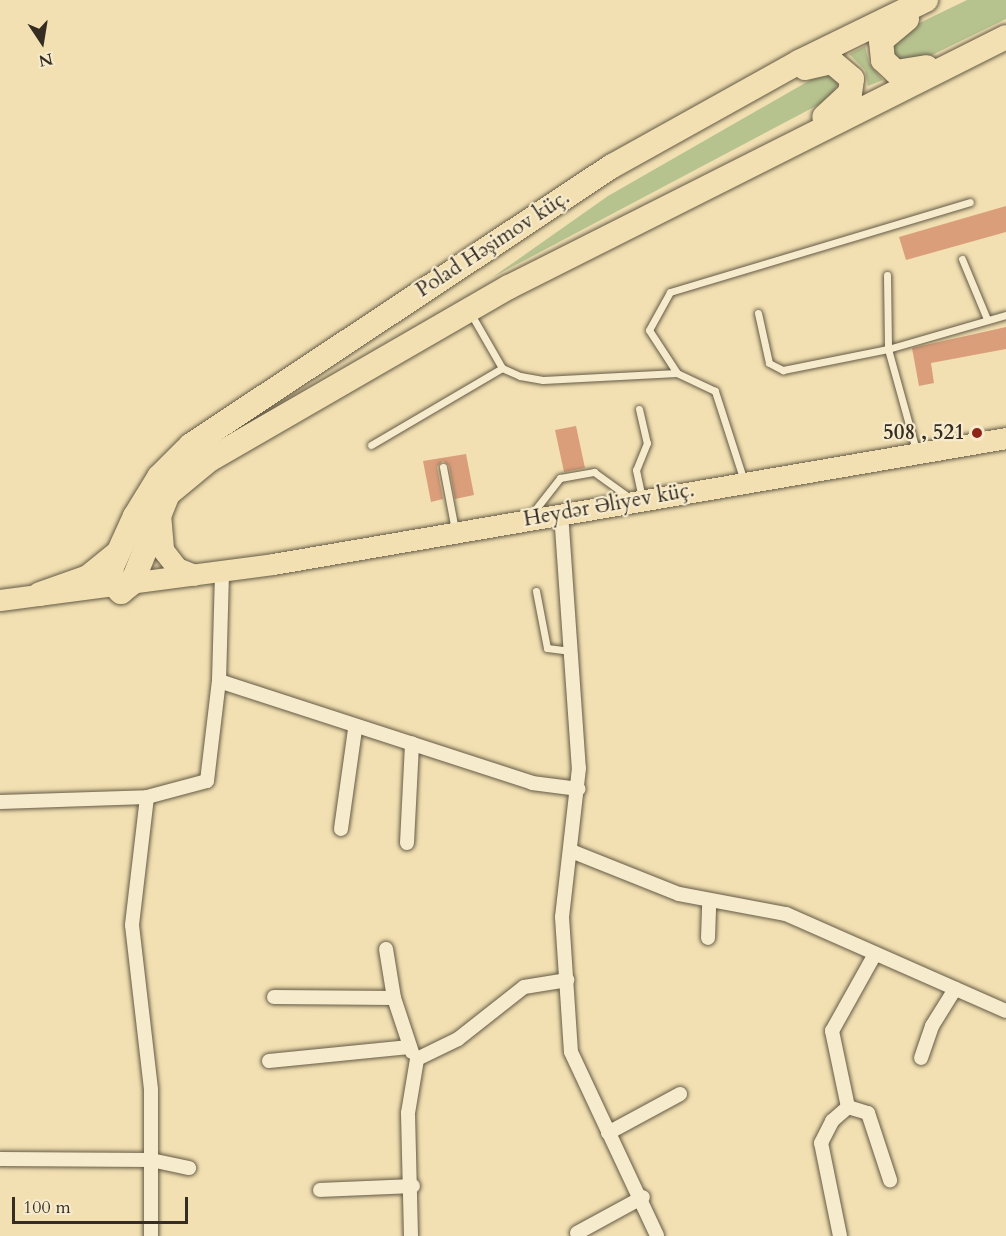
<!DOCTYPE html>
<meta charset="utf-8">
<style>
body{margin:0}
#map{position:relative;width:1006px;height:1236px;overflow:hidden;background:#f2e0b2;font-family:Cardo,serif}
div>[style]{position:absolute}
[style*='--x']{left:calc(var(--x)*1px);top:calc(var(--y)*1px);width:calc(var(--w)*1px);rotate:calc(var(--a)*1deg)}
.green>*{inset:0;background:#b7c38f}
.building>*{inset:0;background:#da9e7b}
.roads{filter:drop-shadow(0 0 2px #645a46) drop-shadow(0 0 2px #645a46)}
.lane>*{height:7px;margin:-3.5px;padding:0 3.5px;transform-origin:3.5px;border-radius:3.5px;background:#f7ebcd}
.street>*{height:14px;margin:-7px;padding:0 7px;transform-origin:7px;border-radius:7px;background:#f7ebcd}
.primary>*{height:21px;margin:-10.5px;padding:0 10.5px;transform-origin:10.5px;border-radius:10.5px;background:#f2e0b2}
.highway>*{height:24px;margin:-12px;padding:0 12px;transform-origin:12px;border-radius:12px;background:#f2e0b2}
.dots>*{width:16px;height:16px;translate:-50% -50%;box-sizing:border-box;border:3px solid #f7ebcd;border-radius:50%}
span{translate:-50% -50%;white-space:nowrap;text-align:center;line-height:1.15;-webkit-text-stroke:4.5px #f7ebcd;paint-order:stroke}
.street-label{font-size:21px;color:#352d22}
.poi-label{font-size:21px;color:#352d22;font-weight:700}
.right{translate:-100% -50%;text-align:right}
.north{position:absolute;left:12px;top:12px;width:60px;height:60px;-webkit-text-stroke:4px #f7ebcd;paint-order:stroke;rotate:168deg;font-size:16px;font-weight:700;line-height:24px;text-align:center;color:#352d22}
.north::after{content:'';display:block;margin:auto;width:21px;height:27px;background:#352d22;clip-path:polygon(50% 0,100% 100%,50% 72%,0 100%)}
.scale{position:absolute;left:12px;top:1197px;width:176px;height:27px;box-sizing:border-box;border:3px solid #352d22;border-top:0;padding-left:8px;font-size:18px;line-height:21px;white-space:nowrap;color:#352d22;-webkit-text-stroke:4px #f7ebcd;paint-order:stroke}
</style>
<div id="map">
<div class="green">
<div style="clip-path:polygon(967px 0,1006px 0,1006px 19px,928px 57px,903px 64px,892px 53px,896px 37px,907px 29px)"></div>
<div style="clip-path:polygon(865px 46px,869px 63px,883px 80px,868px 86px,865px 70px,849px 54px)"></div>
<div style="clip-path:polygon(830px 74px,838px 80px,833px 97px,493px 277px,608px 196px,819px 75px)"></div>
</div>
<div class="building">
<div style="clip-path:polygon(1006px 206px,1006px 232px,906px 260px,899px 237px)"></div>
<div style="clip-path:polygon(1006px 327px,1006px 349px,931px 363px,934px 383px,919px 386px,912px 348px)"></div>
<div style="clip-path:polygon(576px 426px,585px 468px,564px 472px,555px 430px)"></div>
<div style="clip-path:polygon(466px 454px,474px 495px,455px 499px,449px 466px,443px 461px,437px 467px,443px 499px,431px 502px,423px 461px)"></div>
</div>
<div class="roads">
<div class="lane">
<div style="--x:962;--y:259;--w:65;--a:67.4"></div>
<div style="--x:887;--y:275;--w:74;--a:89.2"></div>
<div style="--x:888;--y:349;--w:105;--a:74.5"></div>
<div style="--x:758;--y:313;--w:51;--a:77.6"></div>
<div style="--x:769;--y:363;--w:16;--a:27"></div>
<div style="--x:783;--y:370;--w:107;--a:-11.3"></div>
<div style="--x:888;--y:349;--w:123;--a:-16.1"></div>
<div style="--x:475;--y:321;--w:54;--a:60.1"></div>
<div style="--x:502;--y:368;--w:20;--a:24"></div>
<div style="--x:520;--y:376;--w:23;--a:10"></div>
<div style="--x:543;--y:380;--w:134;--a:-3"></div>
<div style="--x:639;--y:409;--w:35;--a:77"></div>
<div style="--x:647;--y:443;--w:29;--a:112"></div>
<div style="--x:636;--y:470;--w:29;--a:78"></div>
<div style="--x:371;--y:445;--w:152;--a:-30.4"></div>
<div style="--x:443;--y:467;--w:64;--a:79.2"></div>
<div style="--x:744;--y:481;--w:95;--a:-107.9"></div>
<div style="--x:715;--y:391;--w:42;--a:-154.7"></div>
<div style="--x:677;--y:373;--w:51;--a:-123.1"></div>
<div style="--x:649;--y:330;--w:43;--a:-61.1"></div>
<div style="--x:670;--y:292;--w:313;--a:-16.7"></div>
<div style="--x:531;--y:515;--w:47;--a:-51.9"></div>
<div style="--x:560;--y:478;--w:35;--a:-10"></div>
<div style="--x:594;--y:472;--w:44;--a:35.8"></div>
<div style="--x:536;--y:591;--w:58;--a:79.1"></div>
<div style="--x:547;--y:648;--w:24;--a:7"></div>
</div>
<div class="street">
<div style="--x:561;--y:513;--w:256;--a:86"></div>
<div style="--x:579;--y:768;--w:150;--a:96.5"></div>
<div style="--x:562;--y:917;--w:135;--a:86.2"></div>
<div style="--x:571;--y:1052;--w:203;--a:64.9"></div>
<div style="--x:219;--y:681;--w:329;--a:18"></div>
<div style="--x:532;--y:783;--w:47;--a:7.3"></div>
<div style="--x:147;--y:797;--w:129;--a:96.7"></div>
<div style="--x:132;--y:925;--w:166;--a:83.4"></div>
<div style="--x:151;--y:1090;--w:146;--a:90"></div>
<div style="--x:0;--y:802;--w:147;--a:-1.9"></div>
<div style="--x:147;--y:797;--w:62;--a:-14.9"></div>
<div style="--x:207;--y:781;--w:101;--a:-83.2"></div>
<div style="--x:219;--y:681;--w:109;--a:-88.4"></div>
<div style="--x:341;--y:829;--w:101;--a:-82"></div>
<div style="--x:407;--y:843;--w:100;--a:-87.1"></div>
<div style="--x:571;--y:851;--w:116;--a:21.7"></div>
<div style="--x:679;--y:894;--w:109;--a:10.6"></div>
<div style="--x:786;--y:914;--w:240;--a:23.8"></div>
<div style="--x:708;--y:938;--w:38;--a:-88"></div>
<div style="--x:386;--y:949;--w:50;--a:80.7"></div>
<div style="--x:394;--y:998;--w:57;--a:71.6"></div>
<div style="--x:274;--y:997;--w:120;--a:0.5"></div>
<div style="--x:921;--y:1058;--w:34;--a:-71"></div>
<div style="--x:932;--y:1026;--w:44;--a:-58.1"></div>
<div style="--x:269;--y:1061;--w:141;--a:-5.7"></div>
<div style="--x:848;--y:1107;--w:21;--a:17"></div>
<div style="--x:868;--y:1113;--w:71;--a:71.8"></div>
<div style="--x:608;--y:1133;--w:82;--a:-28.4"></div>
<div style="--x:0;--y:1159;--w:151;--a:0.4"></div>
<div style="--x:151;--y:1160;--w:39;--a:12"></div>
<div style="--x:320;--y:1190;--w:93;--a:-2.5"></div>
<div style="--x:577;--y:1233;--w:75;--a:-28.6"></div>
<div style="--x:411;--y:1236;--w:123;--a:-91.4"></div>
<div style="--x:408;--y:1113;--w:55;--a:-80.5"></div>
<div style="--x:417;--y:1059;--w:46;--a:-26"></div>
<div style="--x:458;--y:1039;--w:84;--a:-38.2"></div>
<div style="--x:524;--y:987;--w:44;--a:-9.2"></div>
<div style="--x:840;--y:1236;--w:95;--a:-101.5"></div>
<div style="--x:821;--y:1143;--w:25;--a:-63"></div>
<div style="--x:832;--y:1121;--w:21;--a:-41"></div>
<div style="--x:848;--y:1107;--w:78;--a:-101.9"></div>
<div style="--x:832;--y:1031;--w:88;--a:-60.8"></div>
</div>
<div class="primary">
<div style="--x:160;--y:514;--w:36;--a:85"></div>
<div style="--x:163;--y:550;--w:23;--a:52"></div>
<div style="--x:177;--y:568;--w:18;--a:22"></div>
<div style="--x:0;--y:600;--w:275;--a:-7.5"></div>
<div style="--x:273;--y:564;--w:744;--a:-9.75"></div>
</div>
<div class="highway">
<div style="--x:926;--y:0;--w:141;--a:154"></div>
<div style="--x:799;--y:62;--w:214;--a:150.9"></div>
<div style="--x:612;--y:166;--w:505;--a:146.47"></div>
<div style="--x:191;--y:445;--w:45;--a:135"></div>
<div style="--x:159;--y:477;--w:46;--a:121.6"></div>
<div style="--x:135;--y:516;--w:58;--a:114.4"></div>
<div style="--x:111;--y:569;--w:16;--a:79"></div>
<div style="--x:114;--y:585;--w:10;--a:45"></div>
<div style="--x:121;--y:592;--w:14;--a:-39"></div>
<div style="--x:132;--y:583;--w:96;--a:-68"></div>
<div style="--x:168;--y:494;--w:53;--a:-39.7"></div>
<div style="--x:209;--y:460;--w:346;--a:-30"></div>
<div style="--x:509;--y:287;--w:556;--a:-26.7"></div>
<div style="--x:907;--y:19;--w:34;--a:140"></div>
<div style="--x:881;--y:41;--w:19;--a:84"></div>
<div style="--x:883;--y:60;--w:18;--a:43"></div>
<div style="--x:896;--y:72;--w:31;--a:-9"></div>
<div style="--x:805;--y:68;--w:28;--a:-13"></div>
<div style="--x:832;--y:62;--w:26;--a:40"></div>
<div style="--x:852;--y:79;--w:14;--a:98"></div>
<div style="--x:850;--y:93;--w:35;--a:137"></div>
<div style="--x:40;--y:594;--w:51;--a:-19.5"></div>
<div style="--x:88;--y:577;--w:36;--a:-39"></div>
</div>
</div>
<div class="dots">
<div style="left:977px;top:433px;background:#8f2418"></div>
</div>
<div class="street-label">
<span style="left:493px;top:244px;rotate:-33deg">Polad Həşimov küç.</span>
<span style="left:609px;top:505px;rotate:-10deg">Heydər Əliyev küç.</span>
</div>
<div class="poi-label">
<span class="right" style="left:965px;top:433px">508 , 521</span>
</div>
<div class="north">N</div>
<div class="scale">100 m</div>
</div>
